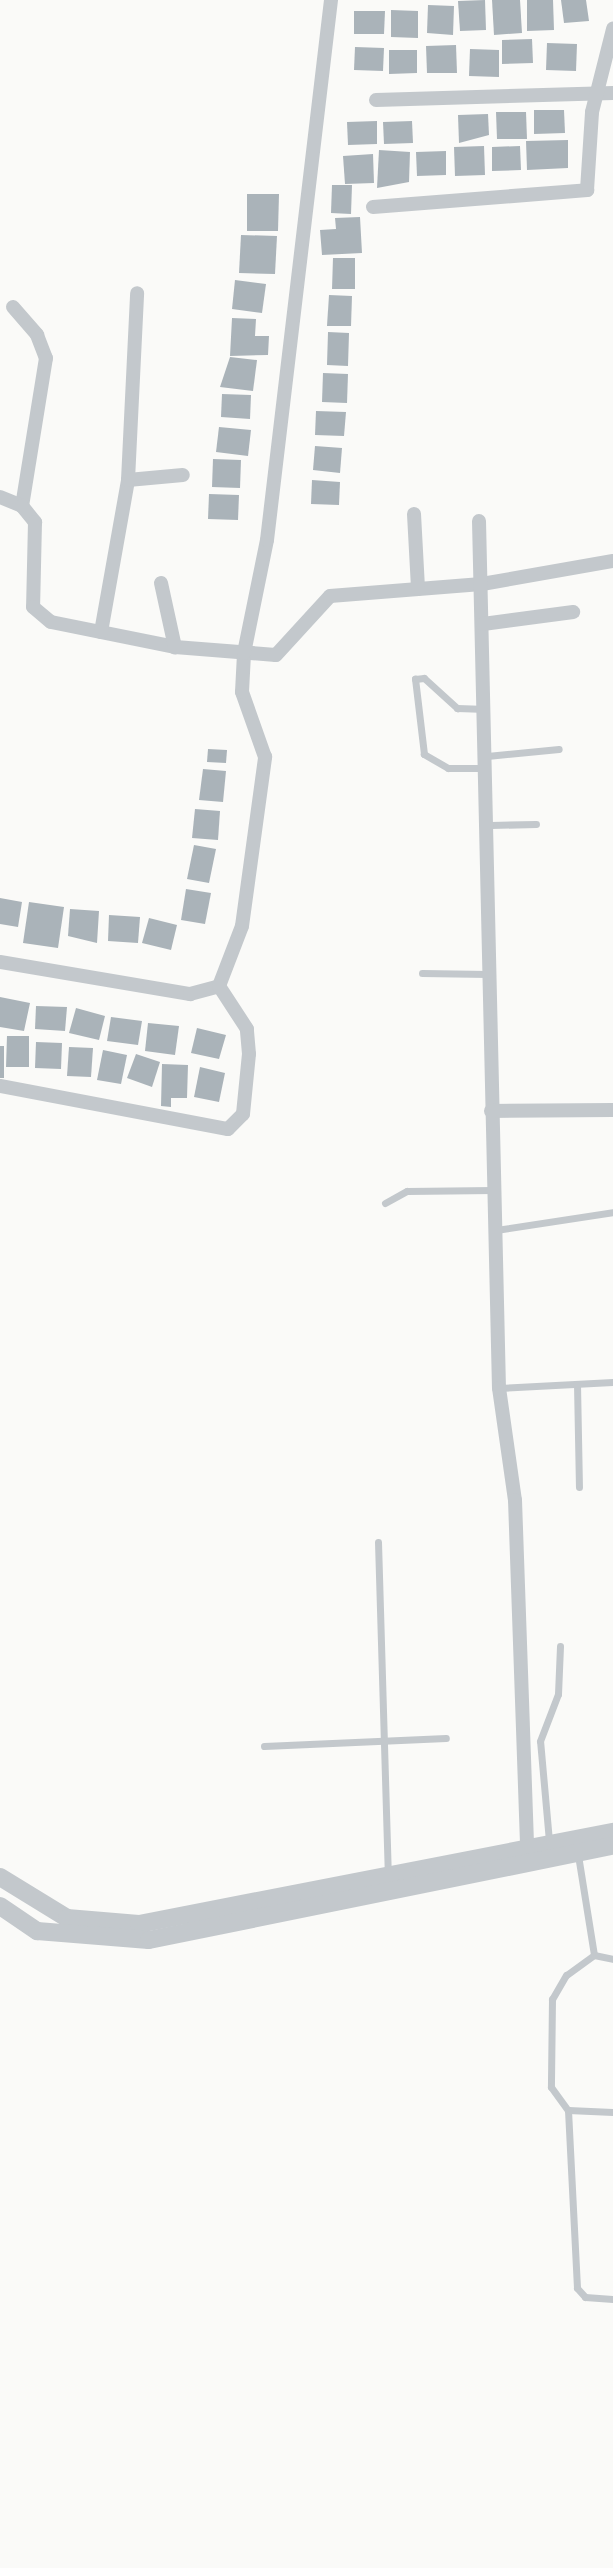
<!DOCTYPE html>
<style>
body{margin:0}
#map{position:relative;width:613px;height:2568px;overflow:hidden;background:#fafaf8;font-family:Quicksand,sans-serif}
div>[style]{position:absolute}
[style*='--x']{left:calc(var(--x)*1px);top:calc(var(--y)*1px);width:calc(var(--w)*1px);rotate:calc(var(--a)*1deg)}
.building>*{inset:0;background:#aab3b9}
.service>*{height:7px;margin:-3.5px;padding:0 3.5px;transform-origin:3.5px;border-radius:3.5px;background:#c3c8cc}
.minor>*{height:14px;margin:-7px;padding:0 7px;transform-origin:7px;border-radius:7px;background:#c3c8cc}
.tertiary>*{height:18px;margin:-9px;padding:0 9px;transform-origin:9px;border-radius:9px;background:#c3c8cc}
span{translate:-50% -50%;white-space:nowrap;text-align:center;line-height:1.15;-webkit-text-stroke:8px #fff;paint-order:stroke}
</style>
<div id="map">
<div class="building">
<div style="clip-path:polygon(485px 0,486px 30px,460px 31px,458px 1px)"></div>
<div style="clip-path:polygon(492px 0,520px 0,522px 33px,494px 35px)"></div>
<div style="clip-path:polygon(527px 0,553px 0,554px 30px,527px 31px)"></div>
<div style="clip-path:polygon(561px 0,586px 0,589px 21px,564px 23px)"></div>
<div style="clip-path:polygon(428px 5px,454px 6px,453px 35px,427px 33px)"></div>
<div style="clip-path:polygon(391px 10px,418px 11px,418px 38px,391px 37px)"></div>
<div style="clip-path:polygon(354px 11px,385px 11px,384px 34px,354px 34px)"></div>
<div style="clip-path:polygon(532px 39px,533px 63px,502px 64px,502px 40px)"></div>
<div style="clip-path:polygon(547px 43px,577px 44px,576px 71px,546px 70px)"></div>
<div style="clip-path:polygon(456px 45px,457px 73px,427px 73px,426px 46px)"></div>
<div style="clip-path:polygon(355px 47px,384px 48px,383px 71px,354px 70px)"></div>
<div style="clip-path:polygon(470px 49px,499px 50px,499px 77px,469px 76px)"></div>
<div style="clip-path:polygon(389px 50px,417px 50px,417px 73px,389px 74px)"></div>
<div style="clip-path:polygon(534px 110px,564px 110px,565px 133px,534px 134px)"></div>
<div style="clip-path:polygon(496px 112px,526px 112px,527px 139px,497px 139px)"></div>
<div style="clip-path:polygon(488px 114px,489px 135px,459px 143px,458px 115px)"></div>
<div style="clip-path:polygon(377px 121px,377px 144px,348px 145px,347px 122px)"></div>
<div style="clip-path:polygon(412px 121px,413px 143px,384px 144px,383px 122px)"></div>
<div style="clip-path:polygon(568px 140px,568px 168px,527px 170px,526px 141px)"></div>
<div style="clip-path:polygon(484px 146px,485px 175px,455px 176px,454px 147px)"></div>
<div style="clip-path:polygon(520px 146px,521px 170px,492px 171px,492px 147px)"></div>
<div style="clip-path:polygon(379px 150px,410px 152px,409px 182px,377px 188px)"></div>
<div style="clip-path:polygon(446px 151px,446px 175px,417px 176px,416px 152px)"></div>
<div style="clip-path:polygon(373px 154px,374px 183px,345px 184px,343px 156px)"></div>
<div style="clip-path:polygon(332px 185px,352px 185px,351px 214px,331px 213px)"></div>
<div style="clip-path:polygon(247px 194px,279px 194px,278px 231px,247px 231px)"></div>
<div style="clip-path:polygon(360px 217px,362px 253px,322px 255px,320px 230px,336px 229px,335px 218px)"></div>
<div style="clip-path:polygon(241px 235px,277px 236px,275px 274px,239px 273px)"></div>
<div style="clip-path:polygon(333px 258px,355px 258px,355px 289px,332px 289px)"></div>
<div style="clip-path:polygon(235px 280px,266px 284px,262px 313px,232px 309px)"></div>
<div style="clip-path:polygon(329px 295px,352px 296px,351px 326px,327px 326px)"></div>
<div style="clip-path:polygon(232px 318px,256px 319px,255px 336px,269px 336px,268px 355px,230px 356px)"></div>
<div style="clip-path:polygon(328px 332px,349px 333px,348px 366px,327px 365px)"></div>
<div style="clip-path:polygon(230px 357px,257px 360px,253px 391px,220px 387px)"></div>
<div style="clip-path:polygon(323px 373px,348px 374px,347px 403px,322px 402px)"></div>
<div style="clip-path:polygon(222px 394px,251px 395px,250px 419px,221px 417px)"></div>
<div style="clip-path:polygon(316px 411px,346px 412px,344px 436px,315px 435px)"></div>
<div style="clip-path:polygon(219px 427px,251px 430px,248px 456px,216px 452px)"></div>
<div style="clip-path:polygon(315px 446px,342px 448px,340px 473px,313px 470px)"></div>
<div style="clip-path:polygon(213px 459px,241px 460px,240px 488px,212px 487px)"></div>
<div style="clip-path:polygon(312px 480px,340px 482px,339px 505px,311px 504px)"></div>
<div style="clip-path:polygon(209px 494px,239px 495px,238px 520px,208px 519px)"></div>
<div style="clip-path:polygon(208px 749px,227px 750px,226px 763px,207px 762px)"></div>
<div style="clip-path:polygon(203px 769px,226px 771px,223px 802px,199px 800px)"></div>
<div style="clip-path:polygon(195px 809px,220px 811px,218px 840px,192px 838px)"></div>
<div style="clip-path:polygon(194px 845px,216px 849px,209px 883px,187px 879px)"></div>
<div style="clip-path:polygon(186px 889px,211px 893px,205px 924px,181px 920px)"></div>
<div style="clip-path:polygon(0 898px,22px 902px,18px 927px,0 924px)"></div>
<div style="clip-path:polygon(29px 902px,64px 907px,58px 948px,23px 943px)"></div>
<div style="clip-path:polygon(70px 909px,99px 911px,97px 943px,68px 936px)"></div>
<div style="clip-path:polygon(109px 915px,140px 917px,138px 943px,108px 941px)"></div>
<div style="clip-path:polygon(149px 918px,177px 925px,171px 950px,142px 943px)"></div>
<div style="clip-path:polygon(0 997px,30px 1003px,24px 1031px,0 1027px)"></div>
<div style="clip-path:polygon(36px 1006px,67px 1007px,65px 1031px,35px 1029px)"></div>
<div style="clip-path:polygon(76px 1008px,105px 1016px,99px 1040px,69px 1033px)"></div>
<div style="clip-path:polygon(111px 1017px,142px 1021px,138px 1045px,107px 1041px)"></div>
<div style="clip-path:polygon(148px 1023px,179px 1026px,175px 1055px,145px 1051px)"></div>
<div style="clip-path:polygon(197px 1028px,226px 1035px,219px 1059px,191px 1053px)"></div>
<div style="clip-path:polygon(7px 1036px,29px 1036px,29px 1067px,6px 1067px)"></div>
<div style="clip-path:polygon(36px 1042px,62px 1043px,61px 1069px,35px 1068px)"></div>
<div style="clip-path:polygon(0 1046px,4px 1046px,4px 1078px,0 1078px)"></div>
<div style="clip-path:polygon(69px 1047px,93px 1048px,91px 1077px,67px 1076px)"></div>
<div style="clip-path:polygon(103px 1050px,127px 1055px,121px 1084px,97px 1080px)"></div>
<div style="clip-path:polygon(136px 1054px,160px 1062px,152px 1087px,127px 1078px)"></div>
<div style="clip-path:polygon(162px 1064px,188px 1065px,187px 1098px,171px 1098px,171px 1107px,161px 1106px)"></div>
<div style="clip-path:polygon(200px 1067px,225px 1073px,219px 1102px,194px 1097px)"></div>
</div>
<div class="service">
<div style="--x:487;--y:756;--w:72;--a:-5.6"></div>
<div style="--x:486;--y:768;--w:38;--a:180"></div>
<div style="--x:448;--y:768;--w:28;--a:-150"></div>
<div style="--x:424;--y:754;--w:76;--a:-96.8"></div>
<div style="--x:415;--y:679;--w:9;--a:-6"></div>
<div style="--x:424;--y:678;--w:45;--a:42.3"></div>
<div style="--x:457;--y:708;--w:29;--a:2"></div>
<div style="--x:491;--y:825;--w:45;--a:-1.3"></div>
<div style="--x:422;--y:973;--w:66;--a:0.9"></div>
<div style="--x:385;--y:1203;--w:25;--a:-29"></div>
<div style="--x:407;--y:1191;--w:86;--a:-0.7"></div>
<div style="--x:496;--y:1230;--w:118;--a:-8.7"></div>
<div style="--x:577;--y:1384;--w:103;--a:88.9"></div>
<div style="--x:499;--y:1388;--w:114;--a:-3"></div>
<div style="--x:378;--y:1542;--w:332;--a:88.3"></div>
<div style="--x:264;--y:1746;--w:182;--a:-2.5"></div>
<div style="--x:549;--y:1841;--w:100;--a:-95.1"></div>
<div style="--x:540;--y:1741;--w:50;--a:-69"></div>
<div style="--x:558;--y:1694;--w:48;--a:-87.6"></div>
<div style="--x:578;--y:1855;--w:101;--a:80.9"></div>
<div style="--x:594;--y:1955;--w:19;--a:12"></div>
<div style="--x:594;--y:1955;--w:34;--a:144"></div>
<div style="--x:566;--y:1975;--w:28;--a:120"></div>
<div style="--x:552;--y:1999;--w:88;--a:90.7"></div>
<div style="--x:551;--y:2087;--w:29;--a:54"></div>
<div style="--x:568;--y:2110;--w:45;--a:2.5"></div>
<div style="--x:568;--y:2110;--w:178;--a:87.1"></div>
<div style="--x:577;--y:2288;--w:12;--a:48"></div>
<div style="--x:585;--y:2297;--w:28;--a:4"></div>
</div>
<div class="minor">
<div style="--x:376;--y:100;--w:237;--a:-1.7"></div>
<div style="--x:373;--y:207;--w:215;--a:-4.5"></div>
<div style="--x:587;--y:190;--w:78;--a:-86.3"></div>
<div style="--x:592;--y:112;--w:86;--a:-75.8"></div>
<div style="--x:13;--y:307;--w:37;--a:49"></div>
<div style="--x:37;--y:335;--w:25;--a:69"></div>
<div style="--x:46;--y:358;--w:150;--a:99.2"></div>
<div style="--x:128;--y:480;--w:55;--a:-5.2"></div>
<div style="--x:0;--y:497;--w:24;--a:22"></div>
<div style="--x:22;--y:506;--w:21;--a:51"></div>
<div style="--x:35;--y:522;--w:85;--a:91.3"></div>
<div style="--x:33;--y:607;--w:23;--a:40"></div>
<div style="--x:51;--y:622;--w:126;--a:11.4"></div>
<div style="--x:175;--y:647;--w:101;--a:4.5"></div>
<div style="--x:276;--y:655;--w:80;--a:-47.5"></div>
<div style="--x:330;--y:596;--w:152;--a:-4.5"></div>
<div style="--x:482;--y:584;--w:133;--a:-10"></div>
<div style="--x:414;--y:514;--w:75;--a:86.9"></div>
<div style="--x:479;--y:521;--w:867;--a:88.68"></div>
<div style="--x:499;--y:1388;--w:113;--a:81.9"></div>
<div style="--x:515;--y:1500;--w:351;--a:88"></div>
<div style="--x:161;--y:583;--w:66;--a:77.7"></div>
<div style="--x:483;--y:624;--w:91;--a:-7.6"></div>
<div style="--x:101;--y:632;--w:154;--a:-79.9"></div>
<div style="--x:128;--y:480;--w:187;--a:-87.2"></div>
<div style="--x:0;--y:962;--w:193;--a:9.6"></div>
<div style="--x:190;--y:994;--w:30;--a:-15"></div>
<div style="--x:219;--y:986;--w:64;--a:-69"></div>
<div style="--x:242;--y:926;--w:171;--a:-82.2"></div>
<div style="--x:265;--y:757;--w:69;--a:-109.5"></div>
<div style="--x:242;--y:692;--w:39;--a:-87"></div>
<div style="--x:244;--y:653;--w:115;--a:-78.5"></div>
<div style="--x:267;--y:540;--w:544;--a:-83.24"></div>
<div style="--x:0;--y:1086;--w:232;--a:10.7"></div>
<div style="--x:228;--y:1129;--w:21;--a:-45"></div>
<div style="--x:243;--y:1114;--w:60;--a:-84.3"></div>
<div style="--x:249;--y:1054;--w:25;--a:-95"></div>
<div style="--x:247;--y:1029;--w:51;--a:-123.1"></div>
<div style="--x:491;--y:1111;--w:122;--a:-0.5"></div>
</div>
<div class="tertiary">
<div style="--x:0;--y:1877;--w:79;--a:31.5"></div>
<div style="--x:67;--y:1918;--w:72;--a:4.8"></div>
<div style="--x:139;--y:1924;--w:483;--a:-11"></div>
<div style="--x:0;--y:1906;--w:45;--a:34"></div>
<div style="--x:37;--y:1931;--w:112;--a:4.6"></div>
<div style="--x:149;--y:1940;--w:473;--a:-11.5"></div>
</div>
</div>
